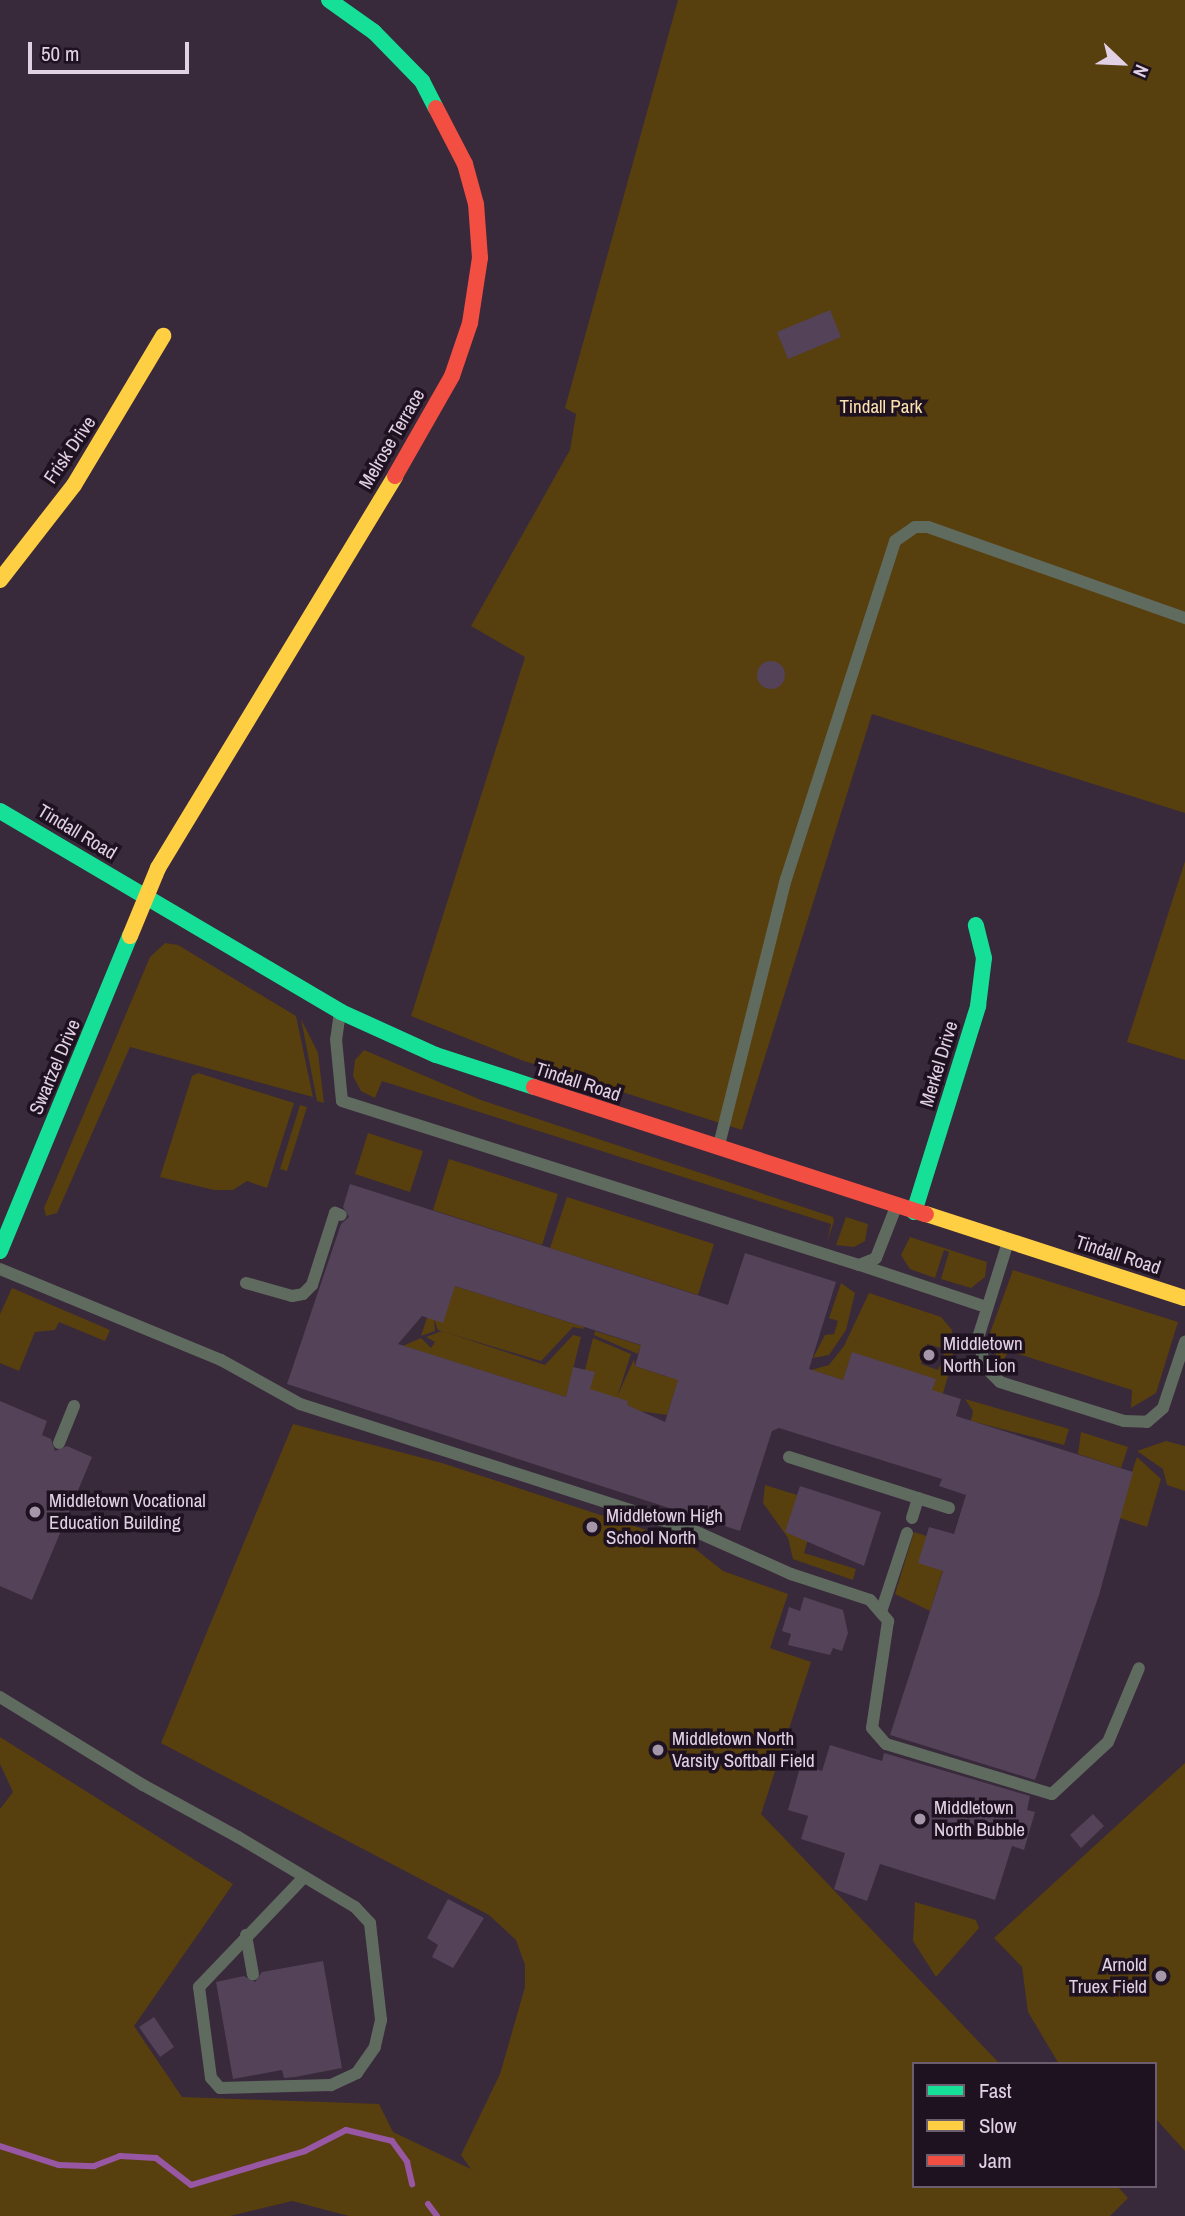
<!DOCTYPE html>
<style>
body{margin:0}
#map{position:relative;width:1185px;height:2216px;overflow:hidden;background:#38293b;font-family:"Archivo Narrow",sans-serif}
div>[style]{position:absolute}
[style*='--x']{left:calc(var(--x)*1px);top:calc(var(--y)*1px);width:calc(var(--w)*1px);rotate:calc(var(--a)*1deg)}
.green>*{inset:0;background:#583f0e}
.stream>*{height:6px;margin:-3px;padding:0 3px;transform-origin:3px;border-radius:3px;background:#9857a3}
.building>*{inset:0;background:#544258}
.round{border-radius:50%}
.lane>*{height:12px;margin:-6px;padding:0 6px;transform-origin:6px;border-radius:6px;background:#606b5f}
.fast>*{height:16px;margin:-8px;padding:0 8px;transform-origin:8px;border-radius:8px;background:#16e098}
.slow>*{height:16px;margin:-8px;padding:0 8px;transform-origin:8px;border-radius:8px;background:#ffcf43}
.jam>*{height:16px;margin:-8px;padding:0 8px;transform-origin:8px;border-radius:8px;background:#f24e42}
.dots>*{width:19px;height:19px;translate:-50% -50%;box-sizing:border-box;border:4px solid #1e1120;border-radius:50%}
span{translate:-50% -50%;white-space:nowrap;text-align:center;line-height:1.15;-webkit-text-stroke:7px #1e1120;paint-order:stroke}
.park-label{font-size:19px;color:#fce1b1}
.street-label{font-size:19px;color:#e2d0e5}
.poi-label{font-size:19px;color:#e2d0e5}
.left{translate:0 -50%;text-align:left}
.right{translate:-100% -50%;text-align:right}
.legend{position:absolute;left:912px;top:2062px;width:245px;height:126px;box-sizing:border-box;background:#1e1120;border:2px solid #6c5d6f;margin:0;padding:9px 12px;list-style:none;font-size:21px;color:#e2d0e5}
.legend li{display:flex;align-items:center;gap:14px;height:35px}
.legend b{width:35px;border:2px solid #6c5d6f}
.north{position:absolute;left:1087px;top:28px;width:70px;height:70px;-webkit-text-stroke:5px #1e1120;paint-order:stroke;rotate:113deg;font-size:19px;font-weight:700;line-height:28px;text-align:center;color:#e2d0e5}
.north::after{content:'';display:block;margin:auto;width:24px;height:32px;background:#e2d0e5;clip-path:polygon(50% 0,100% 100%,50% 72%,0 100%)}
.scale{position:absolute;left:28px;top:42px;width:161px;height:32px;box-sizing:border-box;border:4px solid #e2d0e5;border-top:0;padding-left:9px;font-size:21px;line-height:24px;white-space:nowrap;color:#e2d0e5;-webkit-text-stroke:5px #1e1120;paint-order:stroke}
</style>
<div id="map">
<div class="green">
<div style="clip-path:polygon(678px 0,1185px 0,1185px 813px,872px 714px,742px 1130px,521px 1060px,411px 1016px,525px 657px,471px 626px,570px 450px,576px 414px,565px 408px)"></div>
<div style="clip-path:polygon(1185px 861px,1185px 1060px,1127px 1042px)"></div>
<div style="clip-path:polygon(165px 943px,178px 945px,296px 1016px,313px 1097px,130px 1047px,57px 1213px,46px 1216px,44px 1208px,150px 957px)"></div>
<div style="clip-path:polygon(301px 1019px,318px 1053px,324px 1103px,317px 1101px)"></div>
<div style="clip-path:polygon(364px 1050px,481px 1100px,833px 1217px,834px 1221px,827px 1242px,831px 1224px,382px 1081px,375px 1098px,361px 1091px,353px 1076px,355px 1060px)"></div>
<div style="clip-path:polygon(198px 1073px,294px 1103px,267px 1188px,247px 1181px,233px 1190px,214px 1190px,160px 1177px,192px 1076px)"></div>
<div style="clip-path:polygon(300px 1105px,307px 1107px,287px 1171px,280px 1169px)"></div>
<div style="clip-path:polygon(368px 1133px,423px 1151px,410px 1192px,355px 1174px)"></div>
<div style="clip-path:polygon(449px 1159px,558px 1194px,542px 1245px,433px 1210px)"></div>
<div style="clip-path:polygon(567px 1197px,714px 1244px,698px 1295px,550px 1248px)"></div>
<div style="clip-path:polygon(846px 1217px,868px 1224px,865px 1241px,854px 1247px,836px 1245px)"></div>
<div style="clip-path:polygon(910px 1237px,987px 1262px,985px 1277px,971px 1288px,941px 1279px,949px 1252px,944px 1250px,935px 1278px,910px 1269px,901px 1255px)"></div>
<div style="clip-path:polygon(1013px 1270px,1178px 1322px,1156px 1393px,1131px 1408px,1132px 1390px,1009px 1351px,999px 1366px,990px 1333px)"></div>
<div style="clip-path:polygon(439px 1281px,584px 1327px,583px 1329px,573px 1327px,541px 1361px,438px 1330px,434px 1319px,435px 1331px,421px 1336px)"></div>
<div style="clip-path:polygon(841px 1283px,855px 1293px,846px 1330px,829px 1355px,813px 1358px,825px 1335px,834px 1334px,838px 1321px,829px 1318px)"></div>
<div style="clip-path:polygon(12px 1288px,110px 1330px,105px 1341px,59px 1322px,55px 1330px,35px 1332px,19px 1371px,0 1363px,0 1314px)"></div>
<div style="clip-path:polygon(869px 1293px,941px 1317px,952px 1330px,953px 1359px,943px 1356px,945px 1349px,927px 1344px,921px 1364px,938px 1370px,941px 1363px,951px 1366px,943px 1393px,927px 1407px,935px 1379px,852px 1353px,843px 1380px,811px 1370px,829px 1365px,844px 1346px)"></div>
<div style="clip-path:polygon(442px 1331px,545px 1365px,573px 1335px,581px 1337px,566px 1397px,403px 1346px,421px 1338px,431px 1348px,435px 1342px,426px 1337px)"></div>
<div style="clip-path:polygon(595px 1331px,685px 1359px,667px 1415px,577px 1402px,593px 1338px,631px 1354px,617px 1397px,634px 1359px,635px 1366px,668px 1377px,640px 1348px,638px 1354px,594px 1335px)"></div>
<div style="clip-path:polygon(965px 1399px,1069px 1429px,1064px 1445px,971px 1421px,973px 1411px)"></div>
<div style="clip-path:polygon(293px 1424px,442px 1463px,689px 1544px,723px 1571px,788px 1594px,770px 1648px,811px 1662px,761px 1814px,1000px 2064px,914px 2064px,914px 2186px,1117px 2186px,1128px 2198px,1110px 2216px,349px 2216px,292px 2201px,230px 2216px,0 2216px,0 1809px,13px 1792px,0 1764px,0 1737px,233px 1884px,134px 2026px,182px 2097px,379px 2104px,393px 2132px,471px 2169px,461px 2155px,500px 2074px,525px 1987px,525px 1965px,516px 1940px,489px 1915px,161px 1743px)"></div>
<div style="clip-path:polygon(1081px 1432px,1128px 1447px,1121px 1468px,1078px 1454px)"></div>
<div style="clip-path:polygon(1166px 1441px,1185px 1446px,1185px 1491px,1167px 1485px,1163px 1469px,1137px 1451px)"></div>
<div style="clip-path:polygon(1137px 1457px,1161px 1479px,1147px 1527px,1117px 1517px)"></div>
<div style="clip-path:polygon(765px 1485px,797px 1495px,808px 1539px,804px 1553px,856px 1569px,853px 1580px,793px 1559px,788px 1538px,763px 1503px)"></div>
<div style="clip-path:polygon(914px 1532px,951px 1544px,930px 1611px,895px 1594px)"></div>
<div style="clip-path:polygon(1185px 1763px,1185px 2151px,1155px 2118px,1155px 2064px,1059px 2064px,1028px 2012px,1022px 1967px,994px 1938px)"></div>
<div style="clip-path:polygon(915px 1902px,976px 1920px,979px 1928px,936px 1977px,913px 1941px)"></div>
</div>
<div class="stream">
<div style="--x:0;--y:2146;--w:62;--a:17.9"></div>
<div style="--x:59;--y:2165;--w:35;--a:2"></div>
<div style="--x:94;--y:2166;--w:28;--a:-21"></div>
<div style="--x:120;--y:2156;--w:36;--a:3"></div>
<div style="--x:156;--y:2158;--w:44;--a:37.6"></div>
<div style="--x:191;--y:2185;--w:119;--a:-16.6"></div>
<div style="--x:305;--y:2151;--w:46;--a:-27.1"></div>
<div style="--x:346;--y:2130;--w:47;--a:13.4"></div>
<div style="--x:392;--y:2141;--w:26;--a:54"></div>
<div style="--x:407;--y:2162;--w:23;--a:77"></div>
<div style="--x:428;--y:2204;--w:15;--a:53"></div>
</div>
<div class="building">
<div style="clip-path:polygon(830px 310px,841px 337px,788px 359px,777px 332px)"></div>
<div class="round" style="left:757px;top:661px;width:28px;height:28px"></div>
<div style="clip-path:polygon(evenodd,350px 1184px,728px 1305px,745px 1253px,836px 1282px,809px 1369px,843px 1380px,852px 1352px,936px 1379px,932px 1390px,961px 1399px,956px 1416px,1133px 1472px,1099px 1595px,1035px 1780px,890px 1735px,943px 1571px,918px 1563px,929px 1527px,954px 1534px,966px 1495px,939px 1486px,942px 1479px,779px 1428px,772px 1431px,740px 1531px,287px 1384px,341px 1224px,349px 1217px,343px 1207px,350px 1184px,455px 1286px,641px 1345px,635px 1366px,678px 1380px,665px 1422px,627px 1405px,628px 1401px,590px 1389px,595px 1372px,573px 1367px,566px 1397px,398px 1344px,422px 1316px,443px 1323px,455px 1286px)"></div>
<div style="clip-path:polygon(0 1401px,47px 1421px,42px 1435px,51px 1439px,55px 1451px,67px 1446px,92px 1457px,32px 1600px,0 1586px)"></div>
<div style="clip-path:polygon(800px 1486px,881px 1512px,864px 1566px,785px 1532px)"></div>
<div style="clip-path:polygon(804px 1597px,843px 1610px,848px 1633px,842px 1651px,833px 1648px,830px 1655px,788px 1645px,791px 1634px,782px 1631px,789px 1607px,800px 1611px)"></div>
<div style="clip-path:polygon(830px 1745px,882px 1761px,884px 1753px,1030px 1796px,1027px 1810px,1035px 1812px,1024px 1850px,1012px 1846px,995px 1900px,880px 1864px,867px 1901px,834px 1889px,845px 1853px,801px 1839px,808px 1816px,788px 1810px,801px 1764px,822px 1771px)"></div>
<div style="clip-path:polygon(1093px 1814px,1104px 1826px,1081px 1848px,1070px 1835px)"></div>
<div style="clip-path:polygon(448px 1899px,484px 1918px,453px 1968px,432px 1957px,438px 1945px,427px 1938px)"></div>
<div style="clip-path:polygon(323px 1961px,342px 2068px,295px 2077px,284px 2078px,282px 2070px,233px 2079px,216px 1982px,244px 1976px,255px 1982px,262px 1972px)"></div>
<div style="clip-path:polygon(154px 2017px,174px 2047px,160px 2057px,139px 2027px)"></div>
</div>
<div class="lane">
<div style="--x:340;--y:1012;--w:27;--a:98"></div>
<div style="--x:336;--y:1039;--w:62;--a:84.5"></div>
<div style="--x:342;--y:1101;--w:542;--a:17.6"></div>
<div style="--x:859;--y:1265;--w:18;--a:-22"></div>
<div style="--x:876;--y:1258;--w:55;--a:-68.6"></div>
<div style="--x:719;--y:1145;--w:274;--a:-75.9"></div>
<div style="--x:786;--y:879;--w:355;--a:-72.1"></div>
<div style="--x:895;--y:541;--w:24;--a:-35"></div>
<div style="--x:915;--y:527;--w:13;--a:0"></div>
<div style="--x:928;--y:527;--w:273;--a:19.5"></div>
<div style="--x:1008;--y:1242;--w:101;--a:107.4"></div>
<div style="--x:978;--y:1338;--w:30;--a:76"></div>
<div style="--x:985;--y:1367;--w:21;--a:45"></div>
<div style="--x:1000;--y:1382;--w:130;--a:17.5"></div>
<div style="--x:1124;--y:1421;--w:23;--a:2"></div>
<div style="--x:1147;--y:1422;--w:21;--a:-41"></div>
<div style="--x:1163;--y:1408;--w:70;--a:-71.6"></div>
<div style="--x:860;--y:1265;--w:133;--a:18.4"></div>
<div style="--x:0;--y:1269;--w:239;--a:22.4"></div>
<div style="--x:221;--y:1360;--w:90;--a:29.1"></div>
<div style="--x:300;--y:1404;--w:410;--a:17.8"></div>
<div style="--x:690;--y:1529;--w:111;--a:24"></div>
<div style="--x:791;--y:1574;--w:83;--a:18.2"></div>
<div style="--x:870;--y:1600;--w:28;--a:49"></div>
<div style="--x:888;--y:1621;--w:108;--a:98.5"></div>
<div style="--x:872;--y:1728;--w:21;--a:49"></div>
<div style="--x:886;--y:1744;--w:173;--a:16.8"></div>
<div style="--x:1052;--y:1794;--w:76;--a:-42.9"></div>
<div style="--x:1108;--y:1742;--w:80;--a:-67.3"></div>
<div style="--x:246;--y:1283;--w:48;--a:15.8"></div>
<div style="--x:292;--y:1296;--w:11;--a:-10"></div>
<div style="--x:303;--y:1294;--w:13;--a:-45"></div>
<div style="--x:312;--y:1285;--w:76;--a:-72.3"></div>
<div style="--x:335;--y:1213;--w:6;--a:18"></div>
<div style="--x:59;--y:1443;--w:40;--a:-68"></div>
<div style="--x:789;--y:1457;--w:168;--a:17.7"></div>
<div style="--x:912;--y:1518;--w:21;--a:-73"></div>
<div style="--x:882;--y:1609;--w:80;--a:-71.8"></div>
<div style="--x:0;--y:1697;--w:168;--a:31.6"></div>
<div style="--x:143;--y:1785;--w:108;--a:28.7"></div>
<div style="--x:238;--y:1837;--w:136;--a:30.9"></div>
<div style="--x:355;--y:1907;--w:22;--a:47"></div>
<div style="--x:370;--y:1923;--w:98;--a:83.5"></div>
<div style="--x:381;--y:2020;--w:28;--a:103"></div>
<div style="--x:375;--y:2047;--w:32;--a:125"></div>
<div style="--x:357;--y:2073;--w:29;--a:155"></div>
<div style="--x:331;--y:2085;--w:111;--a:178.5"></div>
<div style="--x:220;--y:2088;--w:13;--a:-132"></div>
<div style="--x:211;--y:2078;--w:92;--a:-97.5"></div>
<div style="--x:199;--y:1987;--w:152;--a:-46.3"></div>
<div style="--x:246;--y:1935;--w:40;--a:80"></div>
</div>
<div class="fast">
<div style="--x:329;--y:0;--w:55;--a:35.4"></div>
<div style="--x:374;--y:32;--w:69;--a:45.6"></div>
<div style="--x:422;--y:81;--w:30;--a:63"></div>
<div style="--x:0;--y:811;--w:396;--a:30.5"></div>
<div style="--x:341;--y:1012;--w:104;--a:24.4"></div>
<div style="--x:436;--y:1055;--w:103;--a:18.1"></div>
<div style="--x:914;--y:1212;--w:216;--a:-72.7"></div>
<div style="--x:978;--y:1006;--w:48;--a:-82.9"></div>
<div style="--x:984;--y:958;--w:34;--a:-104"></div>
<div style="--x:0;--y:1251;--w:341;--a:-67.6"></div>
</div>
<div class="slow">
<div style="--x:0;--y:580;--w:120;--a:-52.1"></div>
<div style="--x:74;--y:485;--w:174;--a:-59.1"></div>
<div style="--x:130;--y:936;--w:74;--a:-67.6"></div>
<div style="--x:158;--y:868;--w:458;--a:-58.8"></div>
<div style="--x:926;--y:1214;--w:272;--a:18"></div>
</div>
<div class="jam">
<div style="--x:395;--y:476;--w:115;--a:-60.3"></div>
<div style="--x:452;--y:376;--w:56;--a:-71.2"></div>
<div style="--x:470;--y:323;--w:66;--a:-81.3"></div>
<div style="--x:480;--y:258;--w:54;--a:-94.2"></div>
<div style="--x:476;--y:204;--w:41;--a:-105.4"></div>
<div style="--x:465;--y:164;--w:63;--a:-117.4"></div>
<div style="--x:534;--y:1087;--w:412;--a:18"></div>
</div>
<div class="dots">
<div style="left:929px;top:1355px;background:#a696aa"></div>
<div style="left:35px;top:1512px;background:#a696aa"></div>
<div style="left:592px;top:1527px;background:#a696aa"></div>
<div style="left:658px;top:1750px;background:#a696aa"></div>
<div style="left:920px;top:1819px;background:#a696aa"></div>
<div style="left:1161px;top:1976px;background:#a696aa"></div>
</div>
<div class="park-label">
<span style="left:881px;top:407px">Tindall Park</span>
</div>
<div class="street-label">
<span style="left:392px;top:439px;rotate:-60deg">Melrose Terrace</span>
<span style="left:70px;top:450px;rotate:-56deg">Frisk Drive</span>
<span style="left:77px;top:832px;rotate:31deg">Tindall Road</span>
<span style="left:939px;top:1064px;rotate:-73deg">Merkel Drive</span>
<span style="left:55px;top:1067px;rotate:-67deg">Swartzel Drive</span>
<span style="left:578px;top:1082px;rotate:18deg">Tindall Road</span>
<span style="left:1118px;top:1255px;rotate:18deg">Tindall Road</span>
</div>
<div class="poi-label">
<span class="left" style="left:943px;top:1355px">Middletown<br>North Lion</span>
<span class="left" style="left:49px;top:1512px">Middletown Vocational<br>Education Building</span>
<span class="left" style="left:606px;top:1527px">Middletown High<br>School North</span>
<span class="left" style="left:672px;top:1750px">Middletown North<br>Varsity Softball Field</span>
<span class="left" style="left:934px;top:1819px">Middletown<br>North Bubble</span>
<span class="right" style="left:1147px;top:1976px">Arnold<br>Truex Field</span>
</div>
<ul class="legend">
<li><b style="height:9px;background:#16e098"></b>Fast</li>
<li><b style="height:9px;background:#ffcf43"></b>Slow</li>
<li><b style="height:9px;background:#f24e42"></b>Jam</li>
</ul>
<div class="north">N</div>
<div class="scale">50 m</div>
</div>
